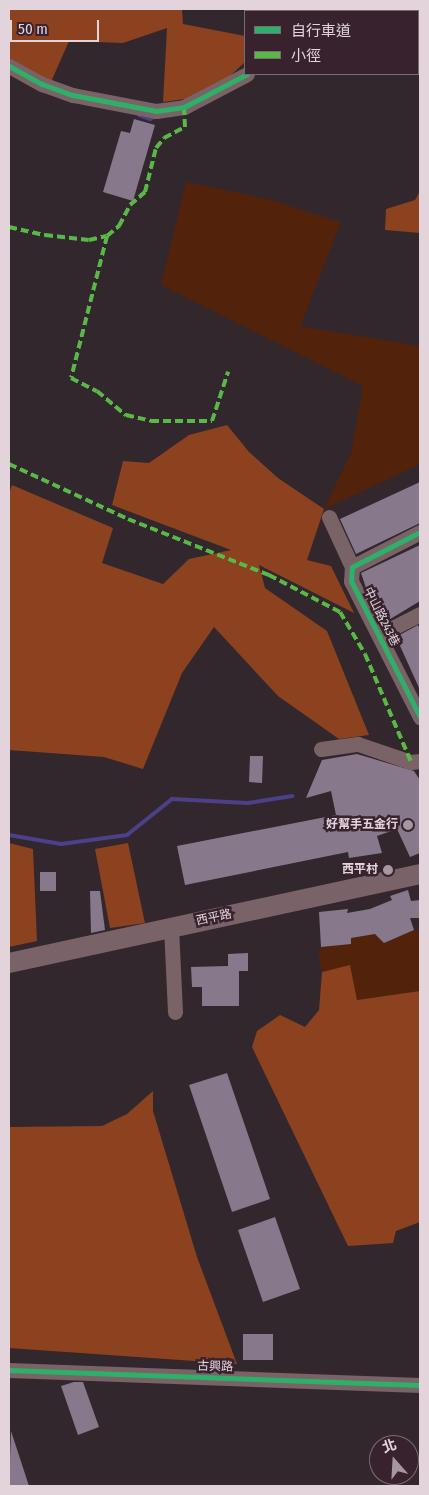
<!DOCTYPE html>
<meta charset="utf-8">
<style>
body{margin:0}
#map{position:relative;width:429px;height:1495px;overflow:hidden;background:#32272d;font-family:"Fira Sans Condensed","Noto Sans TC",sans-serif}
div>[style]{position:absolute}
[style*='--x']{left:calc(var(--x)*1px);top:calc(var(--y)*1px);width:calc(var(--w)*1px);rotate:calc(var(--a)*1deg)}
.green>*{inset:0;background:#53220b}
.forest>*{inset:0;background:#8c411f}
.stream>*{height:4px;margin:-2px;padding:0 2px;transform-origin:2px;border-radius:2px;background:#4b4089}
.building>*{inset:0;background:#88788b}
.minor>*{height:15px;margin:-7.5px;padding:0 7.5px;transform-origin:7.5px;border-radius:7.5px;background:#796367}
.major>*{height:20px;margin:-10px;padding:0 10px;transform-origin:10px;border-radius:10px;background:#796368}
.quiet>*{height:4px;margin-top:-2px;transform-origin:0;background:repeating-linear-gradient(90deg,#58b947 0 8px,transparent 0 12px)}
.cycleway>*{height:5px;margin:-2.5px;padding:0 2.5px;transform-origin:2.5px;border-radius:2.5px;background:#2db169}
.dots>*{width:14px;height:14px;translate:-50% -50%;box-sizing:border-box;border:2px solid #37222e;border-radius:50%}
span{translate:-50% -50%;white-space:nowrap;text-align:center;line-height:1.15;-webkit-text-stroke:5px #37222e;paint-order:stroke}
.street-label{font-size:12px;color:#e3d4dc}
.poi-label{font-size:12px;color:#e3d4dc;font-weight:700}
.right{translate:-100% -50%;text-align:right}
.frame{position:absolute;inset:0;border:10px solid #e3d4dc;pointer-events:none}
.legend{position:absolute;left:244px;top:10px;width:175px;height:65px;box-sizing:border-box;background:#37222e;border:1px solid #7c6974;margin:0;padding:6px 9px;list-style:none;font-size:15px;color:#e3d4dc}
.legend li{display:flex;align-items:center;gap:10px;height:25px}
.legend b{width:25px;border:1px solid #7c6974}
.north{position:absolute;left:369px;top:1435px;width:50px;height:50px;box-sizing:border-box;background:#37222e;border:1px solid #7c6974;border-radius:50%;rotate:341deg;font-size:14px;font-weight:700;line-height:20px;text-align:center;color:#e3d4dc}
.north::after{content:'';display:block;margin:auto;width:18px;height:22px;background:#a5979f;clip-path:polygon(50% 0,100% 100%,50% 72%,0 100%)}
.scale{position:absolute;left:10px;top:20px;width:89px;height:22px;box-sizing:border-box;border:2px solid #e3d4dc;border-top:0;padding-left:6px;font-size:15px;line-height:18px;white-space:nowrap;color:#e3d4dc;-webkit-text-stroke:4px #37222e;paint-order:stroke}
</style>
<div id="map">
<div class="green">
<div style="clip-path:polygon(186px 182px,268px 199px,341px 222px,300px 326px,420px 346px,420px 464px,324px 509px,351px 453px,363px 386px,161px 285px)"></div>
<div style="clip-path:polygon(414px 930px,420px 930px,420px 991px,357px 1000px,350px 966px,322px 972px,318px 952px,321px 947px,351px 944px,351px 938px,375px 934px,384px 943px)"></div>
</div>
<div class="forest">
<div style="clip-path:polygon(9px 9px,182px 9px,183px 24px,245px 36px,245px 62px,230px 76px,185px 99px,163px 102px,167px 28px,123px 43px,69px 41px,51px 82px,9px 64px)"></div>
<div style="clip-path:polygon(420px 191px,420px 233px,385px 230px,386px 209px,415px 200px)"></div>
<div style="clip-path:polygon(227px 425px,249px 452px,278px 478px,324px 509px,307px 560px,331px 566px,354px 613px,259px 565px,265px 588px,327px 631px,369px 735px,339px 739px,278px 696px,214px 627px,182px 673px,143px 769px,104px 757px,9px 750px,9px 494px,12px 485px,113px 528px,102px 563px,163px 584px,189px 559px,231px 550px,112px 505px,123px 461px,149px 463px,189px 435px)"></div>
<div style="clip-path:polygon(9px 843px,33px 849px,37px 941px,9px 947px)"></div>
<div style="clip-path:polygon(128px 843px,145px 923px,110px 928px,95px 849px)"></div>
<div style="clip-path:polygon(350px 965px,357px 1000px,420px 991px,420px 1222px,396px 1231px,393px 1243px,348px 1246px,252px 1047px,257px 1031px,280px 1015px,305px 1027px,319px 1010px,322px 972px)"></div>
<div style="clip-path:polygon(153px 1091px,153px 1111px,197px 1257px,237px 1364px,9px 1348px,9px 1127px,102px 1126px,127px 1114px)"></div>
</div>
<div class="stream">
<div style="--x:139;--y:115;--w:12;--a:20"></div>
<div style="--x:150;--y:119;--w:7;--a:-27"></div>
<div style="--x:9;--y:835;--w:53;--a:9.8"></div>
<div style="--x:61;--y:844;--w:67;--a:-7.8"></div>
<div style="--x:127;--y:835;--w:58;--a:-38.7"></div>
<div style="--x:172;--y:799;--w:76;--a:3"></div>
<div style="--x:248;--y:803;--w:45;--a:-9"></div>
</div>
<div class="building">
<div style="clip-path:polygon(134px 119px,155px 125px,133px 201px,103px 192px,121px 131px,130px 133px)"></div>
<div style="clip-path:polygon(420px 482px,420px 523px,356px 554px,340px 519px)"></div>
<div style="clip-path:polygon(420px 545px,420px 601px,387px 621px,373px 592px,368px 594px,361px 573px)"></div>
<div style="clip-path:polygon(418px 625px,420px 630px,420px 690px,396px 637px)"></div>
<div style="clip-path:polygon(357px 754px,414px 771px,420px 780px,420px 853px,410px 857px,397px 829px,377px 836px,382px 853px,349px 858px,348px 852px,185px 885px,177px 846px,336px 815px,331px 791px,306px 798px,322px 760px)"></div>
<div style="clip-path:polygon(250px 756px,263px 756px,262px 783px,249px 782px)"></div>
<div style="clip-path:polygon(40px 872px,56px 872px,56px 891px,40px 891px)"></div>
<div style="clip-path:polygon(408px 890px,411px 901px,420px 900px,420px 918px,410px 918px,414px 930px,384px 943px,375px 934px,351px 938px,351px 944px,321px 947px,319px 912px,348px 909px,347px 913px,370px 909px,392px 900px,390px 896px)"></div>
<div style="clip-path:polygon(90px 891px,100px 891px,105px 930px,91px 933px)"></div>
<div style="clip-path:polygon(248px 953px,248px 971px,239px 971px,239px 1006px,202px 1006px,202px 987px,192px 987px,191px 967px,228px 966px,228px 954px)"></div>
<div style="clip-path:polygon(227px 1073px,270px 1199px,232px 1212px,189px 1085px)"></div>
<div style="clip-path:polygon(275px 1217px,300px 1289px,263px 1302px,238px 1230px)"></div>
<div style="clip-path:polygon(243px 1334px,273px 1334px,273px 1360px,243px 1360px)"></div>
<div style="clip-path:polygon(74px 1382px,83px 1382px,99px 1427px,78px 1435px,61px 1386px)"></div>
<div style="clip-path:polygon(11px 1431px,29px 1486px,9px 1486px)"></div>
</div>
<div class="minor">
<div style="--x:418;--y:54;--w:2;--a:0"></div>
<div style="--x:9;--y:66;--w:38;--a:29"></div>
<div style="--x:42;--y:84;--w:33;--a:20"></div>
<div style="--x:73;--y:95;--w:85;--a:10.9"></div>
<div style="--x:156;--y:111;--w:28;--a:-8"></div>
<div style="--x:184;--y:107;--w:71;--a:-27.6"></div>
<div style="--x:329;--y:517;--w:55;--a:65.3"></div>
<div style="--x:420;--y:532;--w:76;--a:152.8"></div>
<div style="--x:352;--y:567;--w:14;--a:94"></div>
<div style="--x:351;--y:581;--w:153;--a:63.1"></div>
<div style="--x:379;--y:635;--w:46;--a:-27.1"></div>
<div style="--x:321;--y:749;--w:37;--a:-8"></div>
<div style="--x:358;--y:744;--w:56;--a:18.8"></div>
<div style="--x:411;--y:762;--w:9;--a:-6"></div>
<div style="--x:171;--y:927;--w:85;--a:87.3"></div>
<div style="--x:9;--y:1370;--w:411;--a:2.1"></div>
</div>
<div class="major">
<div style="--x:9;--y:963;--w:421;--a:-12.2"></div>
</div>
<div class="quiet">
<div style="--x:9;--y:227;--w:37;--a:13"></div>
<div style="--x:45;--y:235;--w:44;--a:6.5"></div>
<div style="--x:89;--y:240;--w:18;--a:-13"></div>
<div style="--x:107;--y:236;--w:16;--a:-40"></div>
<div style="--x:119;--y:226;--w:24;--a:-62"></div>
<div style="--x:130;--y:205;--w:20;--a:-41"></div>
<div style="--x:145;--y:192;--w:45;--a:-76"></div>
<div style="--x:156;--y:148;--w:13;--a:-51"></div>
<div style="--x:164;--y:138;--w:24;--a:-28"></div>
<div style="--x:185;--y:127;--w:20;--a:-93"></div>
<div style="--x:107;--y:236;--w:146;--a:104.2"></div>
<div style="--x:71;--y:378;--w:29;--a:27"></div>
<div style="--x:97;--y:391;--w:38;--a:40"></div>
<div style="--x:126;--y:415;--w:26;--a:13"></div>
<div style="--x:151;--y:421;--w:61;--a:0"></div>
<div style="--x:212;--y:421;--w:52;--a:-71.9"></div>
<div style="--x:9;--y:464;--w:131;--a:24.8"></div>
<div style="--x:128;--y:519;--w:152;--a:21.7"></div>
<div style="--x:269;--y:575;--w:80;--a:27.5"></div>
<div style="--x:340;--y:612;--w:49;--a:59.2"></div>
<div style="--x:365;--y:654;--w:117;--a:66.9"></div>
</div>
<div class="cycleway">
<div style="--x:9;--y:66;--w:38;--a:29"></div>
<div style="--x:42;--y:84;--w:33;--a:20"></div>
<div style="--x:73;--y:95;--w:85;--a:10.9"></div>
<div style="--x:156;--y:111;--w:28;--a:-8"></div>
<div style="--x:184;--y:107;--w:71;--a:-27.6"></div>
<div style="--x:420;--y:532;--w:76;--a:152.8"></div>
<div style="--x:352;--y:567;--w:14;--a:94"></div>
<div style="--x:351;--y:581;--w:153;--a:63.1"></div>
<div style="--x:9;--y:1370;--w:411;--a:2.1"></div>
</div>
<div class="dots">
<div style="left:408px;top:825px;background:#a5979f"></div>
<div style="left:388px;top:870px;background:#a5979f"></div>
</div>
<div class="street-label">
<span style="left:381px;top:617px;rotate:63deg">中山路243巷</span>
<span style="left:214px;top:918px;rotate:-12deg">西平路</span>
<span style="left:215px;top:1367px;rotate:2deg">古興路</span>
</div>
<div class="poi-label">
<span class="right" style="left:398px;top:825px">好幫手五金行</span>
<span class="right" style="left:378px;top:870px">西平村</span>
</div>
<div class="frame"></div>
<ul class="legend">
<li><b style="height:6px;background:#2db169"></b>自行車道</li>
<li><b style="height:6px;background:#58b947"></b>小徑</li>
</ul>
<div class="north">北</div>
<div class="scale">50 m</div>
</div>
